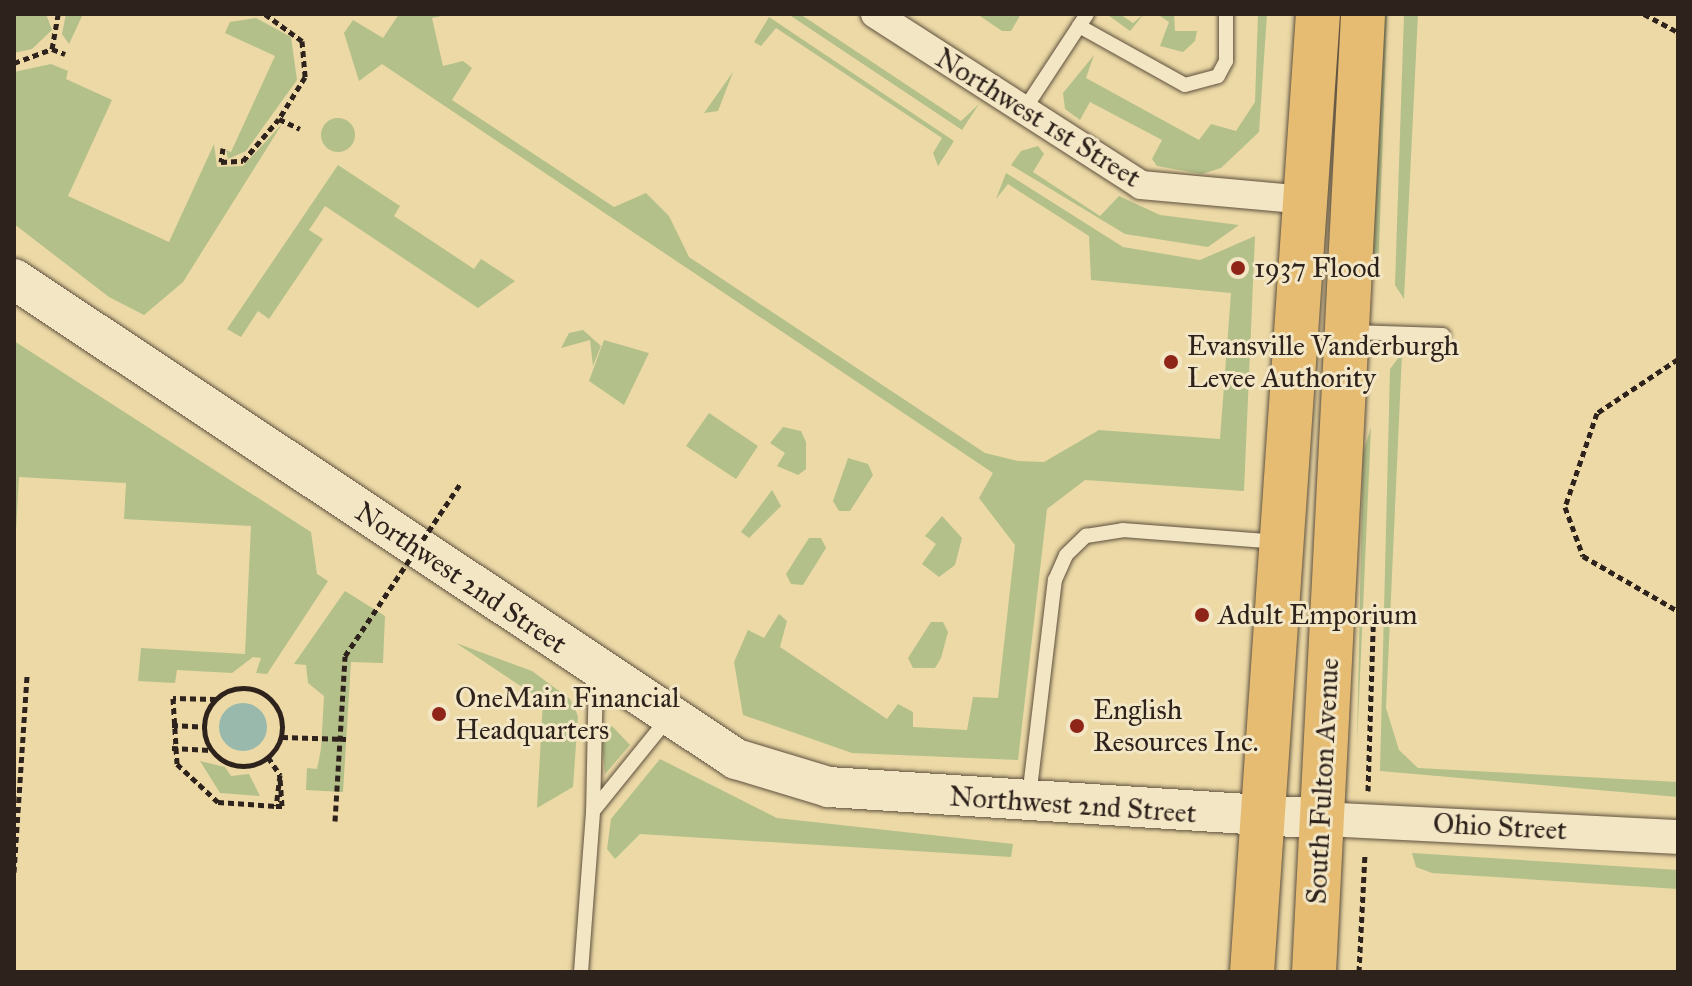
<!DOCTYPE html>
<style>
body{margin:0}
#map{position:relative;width:1692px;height:986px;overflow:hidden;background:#ecd9a6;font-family:"IM FELL Great Primer",serif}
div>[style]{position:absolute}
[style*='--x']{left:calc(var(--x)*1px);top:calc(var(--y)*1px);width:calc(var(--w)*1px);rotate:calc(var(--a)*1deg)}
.green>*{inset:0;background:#b3c08a}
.round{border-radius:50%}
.water>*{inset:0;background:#99b9ad}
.path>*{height:5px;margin-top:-2.5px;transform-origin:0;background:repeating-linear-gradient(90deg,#2e221c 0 6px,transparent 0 10px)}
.path>.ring{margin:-2.5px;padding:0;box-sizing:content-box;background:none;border:5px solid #2e221c;border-radius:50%}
.roads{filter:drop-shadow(0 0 2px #5e503e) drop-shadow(0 0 2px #5e503e)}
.service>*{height:14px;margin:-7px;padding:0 7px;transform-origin:7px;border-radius:7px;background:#f3e6c5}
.minor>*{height:28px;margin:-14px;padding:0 14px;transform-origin:14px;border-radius:14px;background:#f3e6c5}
.tertiary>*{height:34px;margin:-17px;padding:0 17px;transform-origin:17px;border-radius:17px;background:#f3e6c5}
.secondary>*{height:40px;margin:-20px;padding:0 20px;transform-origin:20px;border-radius:20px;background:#f3e6c5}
.trunk>*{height:44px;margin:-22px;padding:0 22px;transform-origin:22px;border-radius:22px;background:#e6bc73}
.path-bridge>*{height:5px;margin-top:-2.5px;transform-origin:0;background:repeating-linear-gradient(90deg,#2e221c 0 6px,transparent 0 10px)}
.dots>*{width:22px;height:22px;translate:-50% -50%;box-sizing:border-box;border:4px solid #f3e6c5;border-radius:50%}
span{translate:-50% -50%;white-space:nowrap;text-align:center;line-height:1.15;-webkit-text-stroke:6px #f3e6c5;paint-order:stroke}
.street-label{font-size:28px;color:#2e221c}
.poi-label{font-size:28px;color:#2e221c}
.left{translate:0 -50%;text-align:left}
.frame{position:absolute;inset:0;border:16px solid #2e221c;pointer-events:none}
</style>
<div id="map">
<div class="green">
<div style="clip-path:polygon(14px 14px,46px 14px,52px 30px,32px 49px,14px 53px)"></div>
<div style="clip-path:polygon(66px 14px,83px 14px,69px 44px,62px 34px)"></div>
<div style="clip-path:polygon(399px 14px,451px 14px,432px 18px,443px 66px,463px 61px,472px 68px,452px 100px,614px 207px,646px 193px,669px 216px,689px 257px,985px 453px,1018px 461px,1044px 462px,1099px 430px,1220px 439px,1231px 293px,1091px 280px,1089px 236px,1008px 184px,996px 199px,1006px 173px,1123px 247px,1200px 260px,1255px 236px,1244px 491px,1085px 480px,1047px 509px,1018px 760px,852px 753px,743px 715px,734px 662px,748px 630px,764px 638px,779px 614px,787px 621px,780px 647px,887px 719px,898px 704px,913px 712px,913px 727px,967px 730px,973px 697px,998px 698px,1015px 545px,979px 498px,993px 473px,382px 64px,359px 81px,344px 33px,353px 20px,383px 38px)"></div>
<div style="clip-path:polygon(788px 14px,800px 14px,961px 121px,979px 104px,962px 130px)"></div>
<div style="clip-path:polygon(977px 14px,1021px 14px,1011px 31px,1002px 31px)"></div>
<div style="clip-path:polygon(1120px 14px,1133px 23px,1144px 14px,1130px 31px,1108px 15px)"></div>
<div style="clip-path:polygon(1157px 14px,1174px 14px,1175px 31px,1197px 31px,1195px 41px,1183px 52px,1160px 46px,1169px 22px)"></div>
<div style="clip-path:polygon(1258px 14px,1267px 14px,1259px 132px,1221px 168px,1202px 174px,1157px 166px,1152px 159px,1162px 140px,1090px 102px,1080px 120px,1065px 109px,1063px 93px,1094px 55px,1086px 78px,1199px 140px,1211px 124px,1236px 131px,1255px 102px)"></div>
<div style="clip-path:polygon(1380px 14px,1387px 14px,1378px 277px,1371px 258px)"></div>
<div style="clip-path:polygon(1404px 14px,1418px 14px,1404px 299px,1395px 285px)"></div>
<div style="clip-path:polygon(769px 17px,954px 141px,938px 166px,933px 153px,942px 138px,776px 28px,761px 46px,754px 42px)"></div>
<div style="clip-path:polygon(256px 18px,291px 37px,297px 80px,246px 151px,228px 159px,226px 150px,231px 152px,275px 56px,225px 33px,230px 22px)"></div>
<div style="clip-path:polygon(51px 64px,68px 71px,66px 79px,112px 100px,68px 196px,169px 242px,214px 144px,217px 167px,243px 166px,282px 124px,183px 282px,144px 315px,109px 297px,14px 224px,14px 72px)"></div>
<div style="clip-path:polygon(733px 72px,718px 111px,704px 113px)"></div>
<div class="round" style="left:321px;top:118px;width:34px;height:34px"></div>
<div style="clip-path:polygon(1038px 146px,1044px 154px,1033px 172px,1100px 216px,1119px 196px,1160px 215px,1239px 225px,1208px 247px,1125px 234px,1011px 165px,1021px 151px)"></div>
<div style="clip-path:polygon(338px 165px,400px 206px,394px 216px,474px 269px,481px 259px,515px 281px,478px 308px,325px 206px,309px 230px,323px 239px,269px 319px,258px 311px,241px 337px,227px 329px)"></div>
<div style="clip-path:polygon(583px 330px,601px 346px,593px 366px,590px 340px,561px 348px,569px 333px)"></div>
<div style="clip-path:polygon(604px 340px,649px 353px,624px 405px,589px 381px)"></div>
<div style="clip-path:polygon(14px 341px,311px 532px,317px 574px,328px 581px,267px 674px,256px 673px,261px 658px,253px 657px,232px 673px,177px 670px,175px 683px,138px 681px,141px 648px,245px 654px,251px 526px,124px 519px,126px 483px,19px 477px,14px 568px)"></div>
<div style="clip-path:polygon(1402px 353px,1386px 708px,1399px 750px,1418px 768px,1678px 782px,1678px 797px,1380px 771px,1390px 369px)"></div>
<div style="clip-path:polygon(709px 413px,758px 446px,736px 479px,686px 446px)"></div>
<div style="clip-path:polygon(783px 427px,801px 431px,806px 442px,806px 469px,798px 475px,777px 466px,785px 453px,770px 443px)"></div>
<div style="clip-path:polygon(1371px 427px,1357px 744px,1363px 453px)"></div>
<div style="clip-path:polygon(848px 458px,868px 464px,873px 475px,850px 511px,839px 511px,833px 501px)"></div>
<div style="clip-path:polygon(772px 490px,781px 506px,749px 538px,741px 532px)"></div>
<div style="clip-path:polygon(942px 516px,962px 538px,955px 565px,939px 577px,922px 564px,936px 544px,925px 536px)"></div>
<div style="clip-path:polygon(809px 538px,821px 538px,826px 548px,803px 585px,791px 584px,786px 574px)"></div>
<div style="clip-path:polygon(345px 591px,385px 616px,383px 663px,351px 662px,343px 792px,306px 790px,307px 768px,317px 769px,321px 749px,324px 696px,308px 683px,306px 665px,294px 664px)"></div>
<div style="clip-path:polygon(931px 622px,943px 622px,948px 632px,941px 658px,935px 668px,913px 668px,908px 658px)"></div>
<div style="clip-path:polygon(456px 643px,532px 671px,570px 699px,578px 716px,573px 787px,537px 808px,543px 701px)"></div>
<div style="clip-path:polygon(612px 726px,630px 745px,605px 774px,601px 734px)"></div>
<div style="clip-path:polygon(660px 759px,777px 818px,1013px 844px,1011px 857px,640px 834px,615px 859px,607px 849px,611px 819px)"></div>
<div style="clip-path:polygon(200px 761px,225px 767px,231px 776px,249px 774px,260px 796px,220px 793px)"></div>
<div style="clip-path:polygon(1412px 853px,1678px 870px,1678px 889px,1432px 873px,1416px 867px)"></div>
</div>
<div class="water">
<div class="round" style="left:219px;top:703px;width:48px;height:48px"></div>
</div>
<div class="path">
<div style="--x:265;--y:14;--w:46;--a:36.1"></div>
<div style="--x:302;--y:41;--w:36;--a:85"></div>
<div style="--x:305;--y:77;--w:49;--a:121.8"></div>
<div style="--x:279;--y:119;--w:23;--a:25"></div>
<div style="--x:1644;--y:14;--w:38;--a:28"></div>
<div style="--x:52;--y:49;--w:36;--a:-80"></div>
<div style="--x:14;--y:63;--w:40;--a:-20.2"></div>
<div style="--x:52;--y:49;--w:14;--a:21"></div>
<div style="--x:223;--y:148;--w:14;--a:98"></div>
<div style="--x:221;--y:162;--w:22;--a:-3"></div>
<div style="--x:243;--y:161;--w:55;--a:-49.4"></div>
<div style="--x:1678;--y:359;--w:97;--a:146.3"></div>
<div style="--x:1597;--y:413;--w:99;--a:108.8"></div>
<div style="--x:1565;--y:507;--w:52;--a:69.8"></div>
<div style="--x:1583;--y:556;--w:110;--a:30.1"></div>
<div class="ring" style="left:204px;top:688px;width:73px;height:73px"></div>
<div style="--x:216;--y:699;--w:43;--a:-178.7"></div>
<div style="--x:173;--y:698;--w:66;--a:86.5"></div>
<div style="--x:177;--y:764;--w:56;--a:42.8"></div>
<div style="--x:218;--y:802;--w:58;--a:3.9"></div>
<div style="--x:276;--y:806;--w:6;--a:0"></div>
<div style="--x:282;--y:806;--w:31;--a:-94"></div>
<div style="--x:280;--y:775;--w:31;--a:97"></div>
<div style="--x:172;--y:725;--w:33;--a:3"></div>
<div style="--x:282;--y:737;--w:64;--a:1.8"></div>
<div style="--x:172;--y:748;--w:39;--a:3"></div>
<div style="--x:268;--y:757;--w:22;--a:56"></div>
<div style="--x:1368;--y:791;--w:186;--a:-88.2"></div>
<div style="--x:14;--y:872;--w:197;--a:-86.2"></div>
<div style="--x:1359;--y:972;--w:119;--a:-87.1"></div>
</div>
<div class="roads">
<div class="service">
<div style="--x:1079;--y:26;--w:121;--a:29.1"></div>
<div style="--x:1185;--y:85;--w:34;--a:-15"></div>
<div style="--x:1218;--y:76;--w:17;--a:-62"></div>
<div style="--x:1226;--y:61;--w:47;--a:-90"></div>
<div style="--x:1022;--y:113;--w:118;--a:-56.7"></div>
<div style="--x:1351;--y:332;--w:92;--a:1.9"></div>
<div style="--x:596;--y:672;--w:139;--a:91.2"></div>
<div style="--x:593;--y:811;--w:121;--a:-51"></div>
<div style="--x:1029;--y:797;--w:219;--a:-83.2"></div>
<div style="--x:1055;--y:580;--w:27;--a:-66"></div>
<div style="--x:1066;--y:555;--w:28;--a:-44"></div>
<div style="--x:1086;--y:536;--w:37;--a:-9"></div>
<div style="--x:1123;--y:530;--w:156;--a:4.4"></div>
<div style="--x:581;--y:972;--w:161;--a:-85.7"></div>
</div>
<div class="minor">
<div style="--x:875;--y:14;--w:316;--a:32.7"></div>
<div style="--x:1141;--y:185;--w:167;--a:5.2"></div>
</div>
<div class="tertiary">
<div style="--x:1322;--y:819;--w:356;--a:2.9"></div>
</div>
<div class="secondary">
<div style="--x:14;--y:279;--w:867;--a:33.62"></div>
<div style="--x:736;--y:759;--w:97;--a:16.8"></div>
<div style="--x:829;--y:787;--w:494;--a:3.7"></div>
</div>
<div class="trunk">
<div style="--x:1252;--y:972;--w:960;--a:-86.06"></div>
<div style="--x:1314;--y:972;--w:959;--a:-87.07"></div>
</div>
</div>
<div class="path-bridge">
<div style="--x:335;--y:821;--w:165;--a:-86.5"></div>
<div style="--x:345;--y:656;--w:208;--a:-56.2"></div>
</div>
<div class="dots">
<div style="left:1238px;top:268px;background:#8f2418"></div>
<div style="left:1171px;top:362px;background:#8f2418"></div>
<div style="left:1202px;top:615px;background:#8f2418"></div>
<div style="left:439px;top:714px;background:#8f2418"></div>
<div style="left:1077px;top:726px;background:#8f2418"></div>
</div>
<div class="street-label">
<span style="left:1038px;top:118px;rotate:32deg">Northwest 1st Street</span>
<span style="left:461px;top:578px;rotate:34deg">Northwest 2nd Street</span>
<span style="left:1323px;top:781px;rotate:-87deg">South Fulton Avenue</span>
<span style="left:1073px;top:805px;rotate:4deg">Northwest 2nd Street</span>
<span style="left:1500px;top:827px;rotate:3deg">Ohio Street</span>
</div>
<div class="poi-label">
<span class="left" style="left:1254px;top:268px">1937 Flood</span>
<span class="left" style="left:1187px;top:362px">Evansville Vanderburgh<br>Levee Authority</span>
<span class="left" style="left:1218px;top:615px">Adult Emporium</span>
<span class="left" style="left:455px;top:714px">OneMain Financial<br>Headquarters</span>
<span class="left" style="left:1093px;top:726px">English<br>Resources Inc.</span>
</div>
<div class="frame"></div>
</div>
